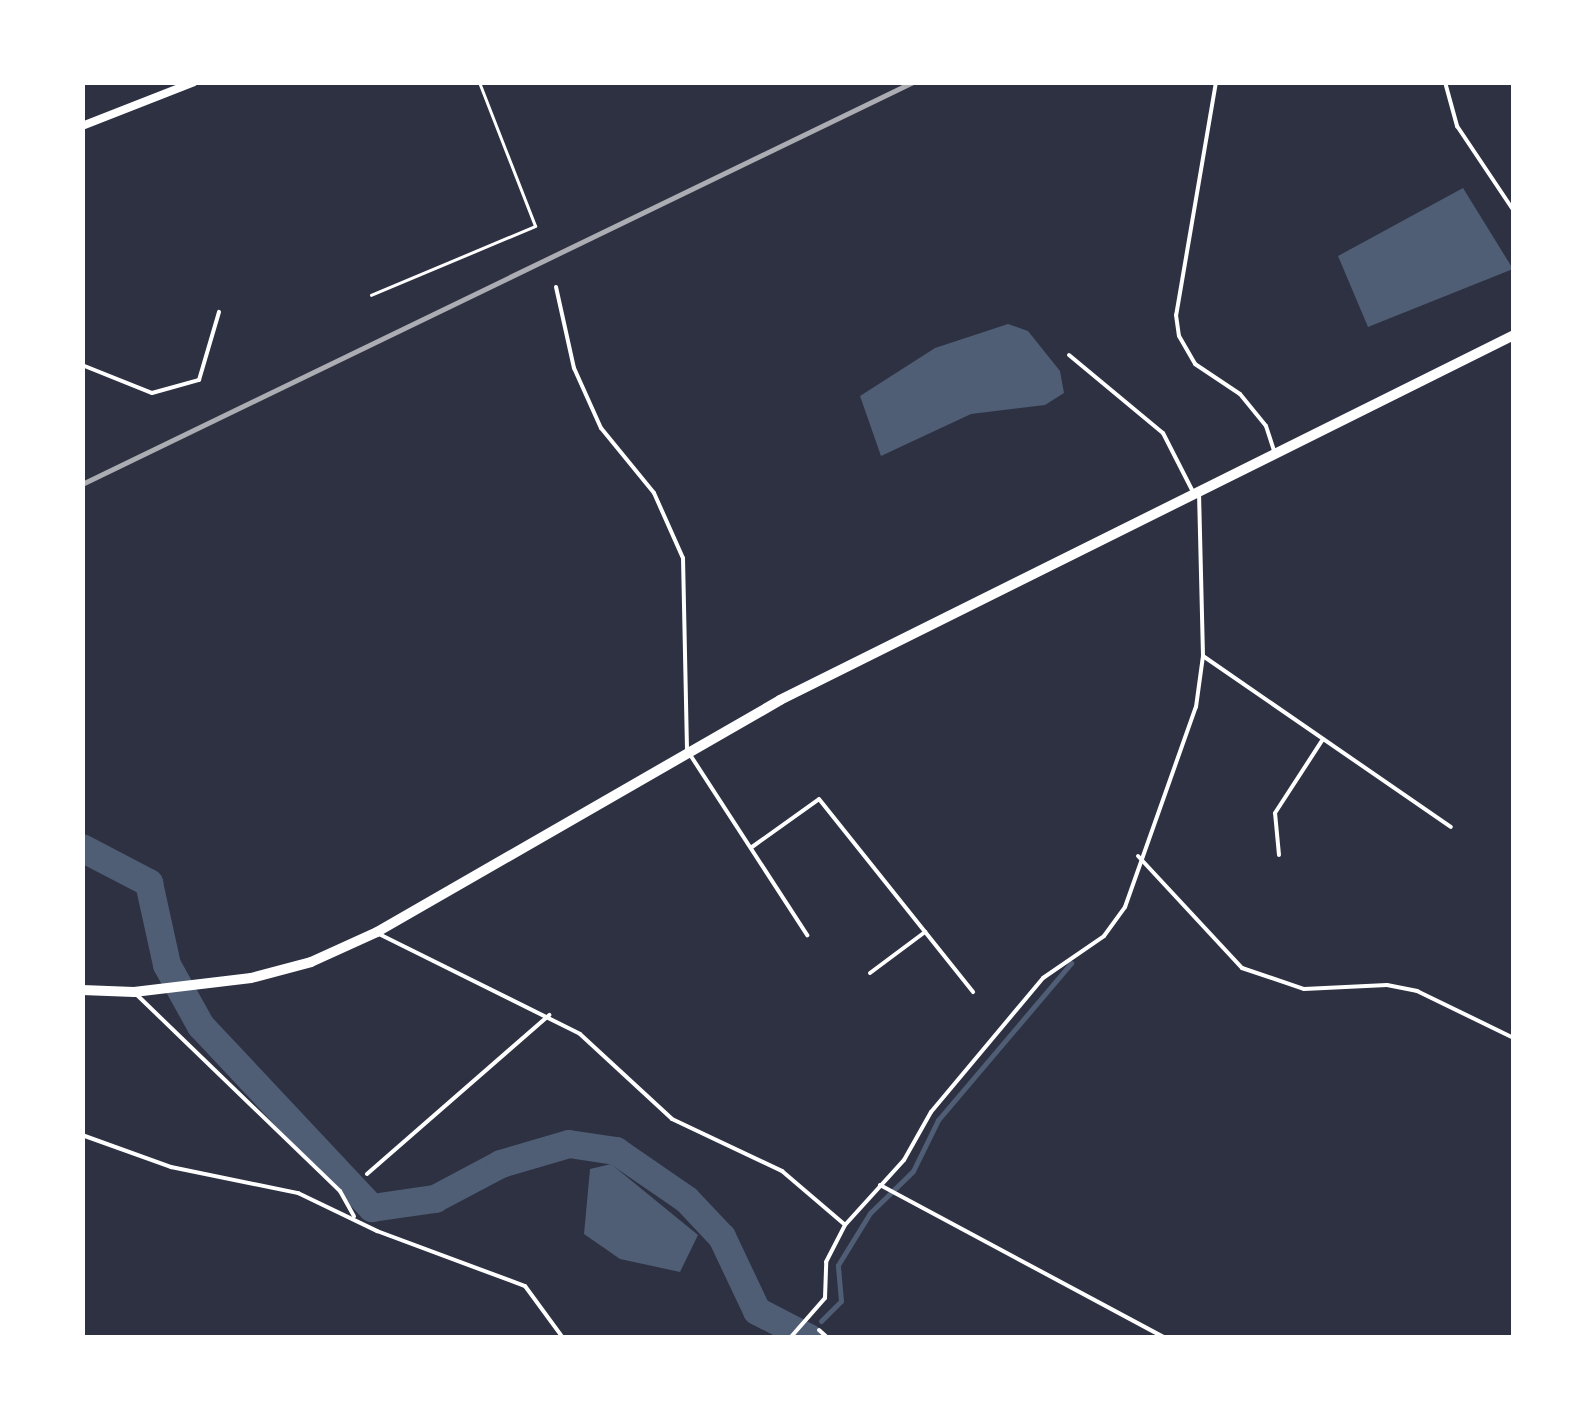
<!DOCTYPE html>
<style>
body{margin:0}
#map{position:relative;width:1596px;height:1420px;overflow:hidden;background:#2d3142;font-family:"Alegreya Sans",sans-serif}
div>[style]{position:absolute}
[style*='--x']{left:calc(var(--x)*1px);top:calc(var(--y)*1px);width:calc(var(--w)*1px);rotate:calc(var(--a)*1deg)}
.water>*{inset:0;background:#4f5d75}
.stream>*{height:5px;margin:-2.5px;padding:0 2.5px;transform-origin:2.5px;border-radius:2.5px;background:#4f5d75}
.river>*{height:28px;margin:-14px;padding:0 14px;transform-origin:14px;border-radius:14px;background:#4f5d75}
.path>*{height:2.5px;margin:-1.25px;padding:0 1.25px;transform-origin:1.25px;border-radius:1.25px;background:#fff}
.service>*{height:4px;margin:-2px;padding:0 2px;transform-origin:2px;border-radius:2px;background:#fff}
.minor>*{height:8px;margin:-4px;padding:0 4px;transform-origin:4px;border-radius:4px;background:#fff}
.tertiary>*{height:10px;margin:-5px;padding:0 5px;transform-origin:5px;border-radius:5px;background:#fff}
.rail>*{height:5px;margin:-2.5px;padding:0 2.5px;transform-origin:2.5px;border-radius:2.5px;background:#abadb3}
span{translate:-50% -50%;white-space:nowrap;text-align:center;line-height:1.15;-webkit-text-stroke:8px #fff;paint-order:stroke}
.frame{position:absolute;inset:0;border:85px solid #fff;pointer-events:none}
</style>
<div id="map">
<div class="water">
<div style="clip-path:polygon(1463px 188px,1513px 269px,1368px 327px,1338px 256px)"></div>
<div style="clip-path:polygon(1008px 324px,1028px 331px,1060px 371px,1064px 393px,1045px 405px,971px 414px,881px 456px,860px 396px,935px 348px)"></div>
<div style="clip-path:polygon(611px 1164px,698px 1235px,680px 1272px,620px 1259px,584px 1234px,590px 1169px)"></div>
</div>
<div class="stream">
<div style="--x:821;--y:1321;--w:28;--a:-45"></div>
<div style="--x:841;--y:1301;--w:36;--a:-95"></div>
<div style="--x:838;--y:1265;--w:61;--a:-58.4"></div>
<div style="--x:870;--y:1213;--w:60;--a:-44.3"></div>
<div style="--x:913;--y:1171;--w:57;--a:-63.9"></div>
<div style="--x:938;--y:1120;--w:206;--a:-49.7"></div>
<div style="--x:805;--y:1333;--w:5;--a:-37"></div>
</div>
<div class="river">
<div style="--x:82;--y:848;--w:76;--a:27.6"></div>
<div style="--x:149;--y:883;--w:84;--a:77.6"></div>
<div style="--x:167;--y:965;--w:70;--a:60.9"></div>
<div style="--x:201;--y:1026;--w:250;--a:46.8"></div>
<div style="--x:372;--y:1208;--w:64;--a:-8.1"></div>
<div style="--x:435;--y:1199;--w:75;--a:-27.9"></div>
<div style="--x:501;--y:1164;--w:71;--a:-16.4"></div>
<div style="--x:569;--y:1144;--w:48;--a:8.5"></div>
<div style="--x:616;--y:1151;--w:86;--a:34.6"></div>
<div style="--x:687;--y:1200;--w:51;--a:46.6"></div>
<div style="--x:722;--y:1237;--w:82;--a:64.7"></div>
<div style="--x:757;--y:1311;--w:59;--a:27.4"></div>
</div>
<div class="path">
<div style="--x:371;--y:295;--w:178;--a:-22.8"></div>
<div style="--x:535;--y:226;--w:155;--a:-111.3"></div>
</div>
<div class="service">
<div style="--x:1216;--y:82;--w:236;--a:99.7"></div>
<div style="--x:1176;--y:315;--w:21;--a:82"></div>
<div style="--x:1179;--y:336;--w:32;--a:60"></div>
<div style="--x:1195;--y:364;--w:54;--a:33.7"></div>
<div style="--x:1240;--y:394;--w:41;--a:50.9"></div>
<div style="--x:1266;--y:426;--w:29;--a:72"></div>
<div style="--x:1445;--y:82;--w:46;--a:74.7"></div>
<div style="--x:1457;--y:126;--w:102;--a:56.2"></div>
<div style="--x:556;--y:287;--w:83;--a:77.5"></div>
<div style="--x:574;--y:368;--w:66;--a:65.8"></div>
<div style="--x:601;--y:428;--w:84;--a:50.8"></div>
<div style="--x:654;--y:493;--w:71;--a:66"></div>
<div style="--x:683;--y:558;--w:192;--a:88.8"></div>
<div style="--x:687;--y:750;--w:221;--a:57"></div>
<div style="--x:1069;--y:355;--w:122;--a:39.7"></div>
<div style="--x:1163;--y:433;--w:64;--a:63"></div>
<div style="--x:82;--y:365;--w:75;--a:21.8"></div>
<div style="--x:152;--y:393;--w:49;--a:-15.5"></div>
<div style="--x:199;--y:380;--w:71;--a:-73.6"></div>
<div style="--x:1203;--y:656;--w:301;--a:34.6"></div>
<div style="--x:752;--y:847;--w:82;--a:-35.6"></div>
<div style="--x:819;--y:799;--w:247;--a:51.4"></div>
<div style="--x:1279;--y:855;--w:42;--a:-95.4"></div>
<div style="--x:1275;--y:813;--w:88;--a:-57"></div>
<div style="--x:1138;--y:856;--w:153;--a:47.1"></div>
<div style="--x:1242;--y:968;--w:65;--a:18.7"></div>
<div style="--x:1304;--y:989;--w:83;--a:-2.8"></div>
<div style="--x:1387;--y:985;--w:31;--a:11"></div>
<div style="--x:1417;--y:991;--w:108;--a:25.9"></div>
<div style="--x:381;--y:935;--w:222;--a:26.4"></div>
<div style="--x:580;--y:1034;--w:125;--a:42.7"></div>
<div style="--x:672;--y:1119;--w:122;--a:25.3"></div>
<div style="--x:782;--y:1171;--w:82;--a:40.5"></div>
<div style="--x:870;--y:973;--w:69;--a:-36.7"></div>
<div style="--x:137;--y:995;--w:282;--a:44"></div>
<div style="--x:340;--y:1191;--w:29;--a:61"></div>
<div style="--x:82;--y:1135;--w:95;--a:19.8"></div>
<div style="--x:171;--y:1167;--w:130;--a:11.6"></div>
<div style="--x:298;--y:1193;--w:88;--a:25.7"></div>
<div style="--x:377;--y:1231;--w:158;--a:20.4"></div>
<div style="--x:525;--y:1286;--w:64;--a:53.8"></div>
<div style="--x:367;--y:1174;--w:242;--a:-41.1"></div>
<div style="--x:880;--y:1185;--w:323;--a:28.2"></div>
<div style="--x:819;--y:1330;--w:12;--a:42"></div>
<div style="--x:790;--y:1338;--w:53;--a:-48.8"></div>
<div style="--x:825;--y:1298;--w:36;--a:-88"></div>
<div style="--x:826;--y:1262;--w:42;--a:-62.8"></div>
<div style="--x:845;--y:1225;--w:88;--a:-47.8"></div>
<div style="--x:904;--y:1160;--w:55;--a:-60.6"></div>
<div style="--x:931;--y:1112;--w:175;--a:-50.1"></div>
<div style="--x:1043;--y:978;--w:74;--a:-34.5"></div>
<div style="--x:1104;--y:936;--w:36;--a:-54"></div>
<div style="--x:1125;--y:907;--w:212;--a:-70.5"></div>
<div style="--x:1196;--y:707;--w:51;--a:-82.2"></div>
<div style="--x:1203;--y:656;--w:160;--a:-91.4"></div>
</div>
<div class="minor">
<div style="--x:82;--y:126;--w:120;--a:-21.4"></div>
</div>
<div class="tertiary">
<div style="--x:82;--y:990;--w:52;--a:2.2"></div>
<div style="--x:134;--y:992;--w:118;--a:-6.8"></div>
<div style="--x:251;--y:978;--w:62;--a:-14.9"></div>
<div style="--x:311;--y:962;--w:72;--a:-24.4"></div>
<div style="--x:377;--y:932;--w:465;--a:-29.9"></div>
<div style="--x:780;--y:700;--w:820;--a:-26.44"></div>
</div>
<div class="rail">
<div style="--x:82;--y:484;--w:923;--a:-25.82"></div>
</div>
<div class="frame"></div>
</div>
